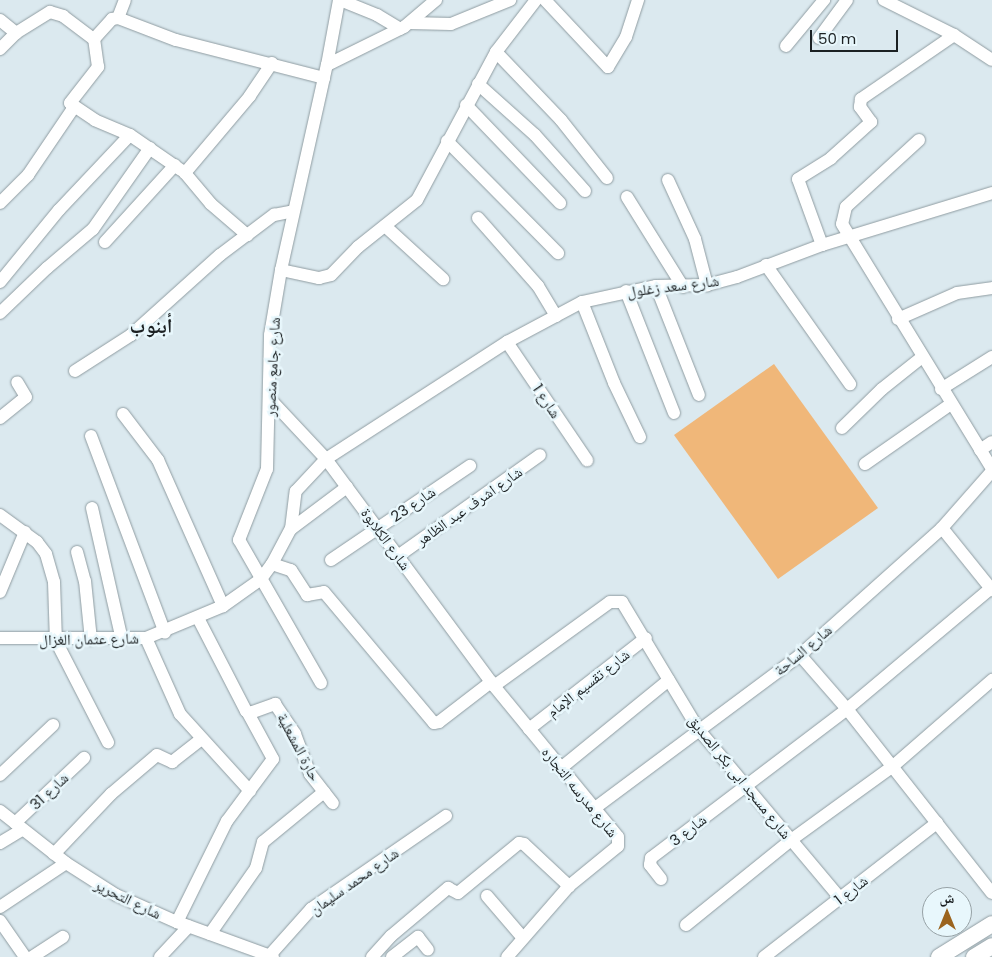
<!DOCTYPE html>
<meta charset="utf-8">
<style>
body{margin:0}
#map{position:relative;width:992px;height:957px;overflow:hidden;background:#dbe9ef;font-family:Poppins,"Noto Naskh Arabic",sans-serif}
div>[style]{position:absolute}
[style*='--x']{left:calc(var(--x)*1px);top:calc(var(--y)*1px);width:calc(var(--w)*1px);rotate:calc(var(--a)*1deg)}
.green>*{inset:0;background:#f0b779}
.roads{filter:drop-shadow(0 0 1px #8f9ca1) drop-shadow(0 0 1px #8f9ca1)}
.minor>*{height:12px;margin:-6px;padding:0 6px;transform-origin:6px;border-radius:6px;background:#fff}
.major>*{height:16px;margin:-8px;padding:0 8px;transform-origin:8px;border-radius:8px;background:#fff}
span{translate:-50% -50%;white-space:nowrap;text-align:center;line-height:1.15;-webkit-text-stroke:5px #e8f7fc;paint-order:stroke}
.street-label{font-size:15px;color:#1c2123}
.district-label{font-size:20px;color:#1c2123;font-weight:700}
.north{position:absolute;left:922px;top:887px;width:50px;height:50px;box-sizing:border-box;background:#e8f7fc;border:1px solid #96a1a5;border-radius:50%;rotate:0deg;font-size:14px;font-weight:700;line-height:20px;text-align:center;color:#1c2123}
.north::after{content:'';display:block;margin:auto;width:18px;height:22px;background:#9b641e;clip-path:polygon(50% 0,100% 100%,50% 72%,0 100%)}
.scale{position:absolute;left:810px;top:30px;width:88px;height:22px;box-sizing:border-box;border:2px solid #1c2123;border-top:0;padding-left:6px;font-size:15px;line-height:18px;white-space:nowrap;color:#1c2123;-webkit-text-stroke:4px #e8f7fc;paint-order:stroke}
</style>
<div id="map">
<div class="green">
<div style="clip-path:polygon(774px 364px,878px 508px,778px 579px,674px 435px)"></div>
</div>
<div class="roads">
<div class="minor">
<div style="--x:340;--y:0;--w:40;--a:22"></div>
<div style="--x:377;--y:15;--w:27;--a:31"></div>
<div style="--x:545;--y:0;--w:92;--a:46.8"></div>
<div style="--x:608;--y:67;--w:35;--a:-59"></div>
<div style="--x:626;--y:37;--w:39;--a:-72"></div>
<div style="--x:884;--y:0;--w:78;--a:26.6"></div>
<div style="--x:954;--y:35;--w:45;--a:33.3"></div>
<div style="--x:118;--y:18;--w:19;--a:-69"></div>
<div style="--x:0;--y:20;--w:21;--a:39"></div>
<div style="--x:16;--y:33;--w:23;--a:135"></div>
<div style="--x:410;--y:23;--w:41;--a:1.4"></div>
<div style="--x:451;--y:24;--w:64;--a:-22.1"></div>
<div style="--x:16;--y:33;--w:40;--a:-32"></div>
<div style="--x:50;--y:12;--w:14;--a:17"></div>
<div style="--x:63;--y:16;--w:39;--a:37"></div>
<div style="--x:94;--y:39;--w:27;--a:-48"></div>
<div style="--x:112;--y:19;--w:6;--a:-9"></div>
<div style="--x:118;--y:18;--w:62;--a:20.8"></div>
<div style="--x:176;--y:40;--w:153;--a:14.4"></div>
<div style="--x:819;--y:38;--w:47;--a:-53.6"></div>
<div style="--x:786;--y:46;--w:60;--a:-50.4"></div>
<div style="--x:496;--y:52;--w:94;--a:46.3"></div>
<div style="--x:561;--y:120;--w:74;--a:51.6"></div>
<div style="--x:272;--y:63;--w:40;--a:124"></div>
<div style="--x:250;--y:96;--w:101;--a:130.2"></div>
<div style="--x:185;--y:173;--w:40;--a:50"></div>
<div style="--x:211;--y:204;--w:48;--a:40.7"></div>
<div style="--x:247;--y:235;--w:34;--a:-37"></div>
<div style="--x:274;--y:215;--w:20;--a:-11"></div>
<div style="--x:327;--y:65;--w:86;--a:-26.3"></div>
<div style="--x:404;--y:27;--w:42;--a:-40.2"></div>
<div style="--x:478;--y:84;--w:76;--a:41.8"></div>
<div style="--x:535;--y:135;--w:75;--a:48.2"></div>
<div style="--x:466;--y:105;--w:136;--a:46.2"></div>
<div style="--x:130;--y:135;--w:62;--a:34.5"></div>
<div style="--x:919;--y:140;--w:99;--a:137.5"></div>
<div style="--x:846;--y:207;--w:17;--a:103"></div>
<div style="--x:842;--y:224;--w:287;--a:58.5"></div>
<div style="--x:447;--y:141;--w:158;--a:45.3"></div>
<div style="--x:668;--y:180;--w:65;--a:65.4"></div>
<div style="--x:695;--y:239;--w:48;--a:75.4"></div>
<div style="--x:627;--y:197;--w:106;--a:58.1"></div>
<div style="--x:0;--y:203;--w:40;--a:-45"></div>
<div style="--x:28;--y:175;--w:82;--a:-55.9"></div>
<div style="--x:478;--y:218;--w:91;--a:48.6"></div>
<div style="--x:538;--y:286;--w:35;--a:59"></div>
<div style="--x:385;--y:226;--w:79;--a:42.4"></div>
<div style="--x:105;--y:242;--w:104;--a:-47.7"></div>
<div style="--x:822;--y:245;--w:70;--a:-110"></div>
<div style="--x:798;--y:179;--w:39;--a:-32"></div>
<div style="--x:831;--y:158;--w:54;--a:-42"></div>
<div style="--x:871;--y:122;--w:19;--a:-126"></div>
<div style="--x:860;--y:107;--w:8;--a:-83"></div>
<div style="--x:861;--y:99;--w:113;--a:-34.5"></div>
<div style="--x:766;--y:265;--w:146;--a:54.8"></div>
<div style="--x:281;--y:270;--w:39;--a:12"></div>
<div style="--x:319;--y:278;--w:12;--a:-14"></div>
<div style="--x:331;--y:275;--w:39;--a:-46"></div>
<div style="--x:358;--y:247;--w:75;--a:-38.5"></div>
<div style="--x:417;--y:200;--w:168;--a:-61.9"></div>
<div style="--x:496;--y:52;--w:66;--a:-52.4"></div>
<div style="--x:0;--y:282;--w:93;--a:-50.7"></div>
<div style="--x:59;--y:210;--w:103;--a:-46.6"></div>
<div style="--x:130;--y:135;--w:38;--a:-157"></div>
<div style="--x:95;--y:120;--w:30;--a:-146"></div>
<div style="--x:70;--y:103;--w:46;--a:-52.1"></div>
<div style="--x:98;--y:67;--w:28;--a:-98"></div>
<div style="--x:656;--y:286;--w:117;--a:68.5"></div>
<div style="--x:626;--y:291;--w:131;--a:68.5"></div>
<div style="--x:582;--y:302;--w:87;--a:68.4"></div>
<div style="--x:614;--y:383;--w:60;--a:64.3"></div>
<div style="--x:0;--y:313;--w:65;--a:-43.8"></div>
<div style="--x:47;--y:268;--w:60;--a:-40.3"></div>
<div style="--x:93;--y:229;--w:99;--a:-54.9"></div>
<div style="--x:898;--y:319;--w:64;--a:-23.8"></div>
<div style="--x:957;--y:293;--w:35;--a:-8"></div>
<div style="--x:507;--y:342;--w:143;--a:55.9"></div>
<div style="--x:75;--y:371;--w:67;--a:-32.7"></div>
<div style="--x:131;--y:335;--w:120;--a:-42"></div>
<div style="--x:220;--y:255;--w:34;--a:-37"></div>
<div style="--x:941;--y:389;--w:60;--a:-32.1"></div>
<div style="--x:269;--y:398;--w:83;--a:46.9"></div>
<div style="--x:326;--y:459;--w:282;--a:53.5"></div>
<div style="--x:494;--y:686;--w:195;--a:50.6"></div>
<div style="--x:618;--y:837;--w:9;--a:90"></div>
<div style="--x:618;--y:846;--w:63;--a:140.8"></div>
<div style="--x:569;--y:886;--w:94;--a:131.1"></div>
<div style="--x:123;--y:414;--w:58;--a:52.7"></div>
<div style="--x:158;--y:460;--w:160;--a:66"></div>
<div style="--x:0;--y:418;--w:33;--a:-39"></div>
<div style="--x:26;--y:397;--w:17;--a:-121"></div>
<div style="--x:842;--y:428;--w:56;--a:-44.3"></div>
<div style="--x:882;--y:389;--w:50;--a:-38.5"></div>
<div style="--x:91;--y:436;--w:210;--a:69.4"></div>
<div style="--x:980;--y:450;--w:14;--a:-34"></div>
<div style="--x:865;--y:464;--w:105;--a:-34.9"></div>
<div style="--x:92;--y:508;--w:135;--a:77.2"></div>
<div style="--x:0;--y:515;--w:46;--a:36.1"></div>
<div style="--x:37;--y:542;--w:15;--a:53"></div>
<div style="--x:46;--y:554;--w:29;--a:74"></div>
<div style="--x:54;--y:582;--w:59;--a:88.1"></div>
<div style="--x:56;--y:641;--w:114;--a:62.8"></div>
<div style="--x:942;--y:528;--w:80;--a:51.1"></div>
<div style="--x:291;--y:529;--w:70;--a:-36.9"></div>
<div style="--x:77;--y:552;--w:30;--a:75"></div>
<div style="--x:85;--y:581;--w:59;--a:84.2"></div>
<div style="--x:398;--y:556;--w:174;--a:-35.4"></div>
<div style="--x:331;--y:560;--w:168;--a:-34.1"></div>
<div style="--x:272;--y:564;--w:20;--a:18"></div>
<div style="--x:291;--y:570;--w:30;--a:57"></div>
<div style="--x:307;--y:595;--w:17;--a:-10"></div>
<div style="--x:324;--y:592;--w:171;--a:50"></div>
<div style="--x:434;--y:723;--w:5;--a:-11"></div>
<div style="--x:439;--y:722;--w:66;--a:-37.6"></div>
<div style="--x:0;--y:592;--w:65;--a:-67.4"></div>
<div style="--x:198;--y:618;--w:105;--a:62.7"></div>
<div style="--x:246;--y:711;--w:4;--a:27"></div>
<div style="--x:250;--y:713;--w:27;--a:-20"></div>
<div style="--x:275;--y:704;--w:36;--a:56"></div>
<div style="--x:295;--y:734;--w:43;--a:69.4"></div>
<div style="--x:310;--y:774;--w:37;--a:52"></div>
<div style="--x:0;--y:638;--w:146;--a:0"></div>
<div style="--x:146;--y:638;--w:83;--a:-22.6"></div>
<div style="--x:223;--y:606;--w:47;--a:-35.4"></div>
<div style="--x:261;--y:579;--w:19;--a:-54"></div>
<div style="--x:272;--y:564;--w:40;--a:-62"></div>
<div style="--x:291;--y:529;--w:38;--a:-83"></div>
<div style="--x:296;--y:491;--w:44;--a:-46.8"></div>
<div style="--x:326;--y:459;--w:216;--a:-32.9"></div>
<div style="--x:507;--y:342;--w:85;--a:-28.1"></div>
<div style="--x:582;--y:302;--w:76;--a:-12.2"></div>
<div style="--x:656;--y:286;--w:51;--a:-1.1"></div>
<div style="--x:707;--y:285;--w:31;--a:-15"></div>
<div style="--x:737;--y:277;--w:91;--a:-20.6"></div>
<div style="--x:822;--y:245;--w:178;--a:-17"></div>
<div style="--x:146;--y:638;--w:83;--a:65.9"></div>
<div style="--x:180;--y:714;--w:104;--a:47.7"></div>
<div style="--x:800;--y:655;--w:72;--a:49"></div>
<div style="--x:847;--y:709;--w:234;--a:51.8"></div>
<div style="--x:321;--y:683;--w:165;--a:-119.8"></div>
<div style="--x:239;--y:540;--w:76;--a:-68.5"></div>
<div style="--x:267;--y:469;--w:134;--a:-88.7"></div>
<div style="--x:270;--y:335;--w:66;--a:-80.4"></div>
<div style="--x:281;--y:270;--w:210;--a:-77.4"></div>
<div style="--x:327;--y:65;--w:66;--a:-79.5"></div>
<div style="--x:494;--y:686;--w:143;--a:-35.9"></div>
<div style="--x:610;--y:602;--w:12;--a:0"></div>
<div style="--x:622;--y:602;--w:149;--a:59"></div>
<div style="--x:699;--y:730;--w:219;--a:50"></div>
<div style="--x:529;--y:729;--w:148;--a:-37.9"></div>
<div style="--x:561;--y:768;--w:139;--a:-39.2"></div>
<div style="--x:0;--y:775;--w:73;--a:-43.3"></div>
<div style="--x:595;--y:808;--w:256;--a:-36.7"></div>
<div style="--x:800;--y:655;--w:191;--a:-41.8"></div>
<div style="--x:942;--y:528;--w:76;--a:-48.7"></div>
<div style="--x:0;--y:811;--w:84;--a:38.2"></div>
<div style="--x:66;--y:863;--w:59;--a:32.6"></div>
<div style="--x:116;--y:895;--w:67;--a:23.9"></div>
<div style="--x:177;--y:922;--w:102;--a:20"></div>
<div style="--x:15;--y:823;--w:95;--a:-43.3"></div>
<div style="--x:0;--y:843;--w:26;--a:-31"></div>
<div style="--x:54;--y:854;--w:83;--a:-46.5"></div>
<div style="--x:111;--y:794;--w:60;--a:-40.3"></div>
<div style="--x:157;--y:755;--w:17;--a:25"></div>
<div style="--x:172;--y:762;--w:37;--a:-38"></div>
<div style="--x:661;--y:879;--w:18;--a:-128"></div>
<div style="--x:650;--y:865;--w:7;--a:-82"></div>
<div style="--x:651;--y:858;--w:246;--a:-37.2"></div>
<div style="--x:847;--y:709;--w:188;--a:-40"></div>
<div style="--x:487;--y:896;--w:55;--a:49.4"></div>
<div style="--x:0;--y:907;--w:79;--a:-33.7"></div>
<div style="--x:0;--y:921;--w:44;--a:55.2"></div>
<div style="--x:177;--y:922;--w:113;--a:-63.7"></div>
<div style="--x:227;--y:821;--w:77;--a:-53.4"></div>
<div style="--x:273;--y:759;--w:52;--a:-118.5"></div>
<div style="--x:686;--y:925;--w:135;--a:-39"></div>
<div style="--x:791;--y:840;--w:125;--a:-35.9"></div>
<div style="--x:892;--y:767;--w:133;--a:-41"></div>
<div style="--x:210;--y:934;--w:80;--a:-55.1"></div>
<div style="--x:256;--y:868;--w:27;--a:-75"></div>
<div style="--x:263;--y:842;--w:79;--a:-39.3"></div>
<div style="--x:270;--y:955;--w:62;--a:-48.3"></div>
<div style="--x:311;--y:909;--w:164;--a:-34.6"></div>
<div style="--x:32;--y:957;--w:37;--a:-33"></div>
<div style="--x:160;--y:957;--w:42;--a:-46.9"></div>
<div style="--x:372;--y:957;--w:28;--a:-48"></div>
<div style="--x:391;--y:936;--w:75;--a:-40.1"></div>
<div style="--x:448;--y:888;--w:11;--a:27"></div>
<div style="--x:458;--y:893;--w:79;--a:-39.3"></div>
<div style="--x:519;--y:843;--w:5;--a:11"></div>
<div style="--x:524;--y:844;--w:62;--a:43"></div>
<div style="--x:392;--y:957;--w:33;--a:-38"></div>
<div style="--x:418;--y:937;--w:16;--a:52"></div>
<div style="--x:764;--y:957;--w:219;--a:-37.8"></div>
</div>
<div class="major">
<div style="--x:939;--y:957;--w:62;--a:-31.9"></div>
<div style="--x:974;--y:957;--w:21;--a:-31"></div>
</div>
</div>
<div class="street-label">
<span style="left:673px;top:286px;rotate:-7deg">شارع سعد زغلول</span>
<span style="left:272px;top:367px;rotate:-87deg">شارع جامع منصور</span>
<span style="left:547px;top:401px;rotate:56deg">شارع 1</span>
<span style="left:413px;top:504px;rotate:-34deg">شارع 23</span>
<span style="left:469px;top:506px;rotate:-35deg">شارع اشرف عبد الظاهر</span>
<span style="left:386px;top:539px;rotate:54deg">شارع الكلابوة</span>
<span style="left:89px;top:639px;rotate:-1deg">شارع عثمان الغزال</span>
<span style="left:803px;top:650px;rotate:-40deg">شارع الساحة</span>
<span style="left:588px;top:683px;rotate:-38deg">شارع تقسيم الإمام</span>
<span style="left:299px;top:747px;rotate:62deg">حارة المشعلية</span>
<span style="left:740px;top:777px;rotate:51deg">شارع مسجد ابى بكر الصديق</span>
<span style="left:49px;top:791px;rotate:-43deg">شارع 31</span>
<span style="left:580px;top:792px;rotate:51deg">شارع مدرسه التجاره</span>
<span style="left:688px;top:830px;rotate:-37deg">شارع 3</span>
<span style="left:354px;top:881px;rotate:-35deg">شارع محمد سليمان</span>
<span style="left:851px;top:890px;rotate:-38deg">شارع 1</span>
<span style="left:128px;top:899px;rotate:26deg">شارع التحرير</span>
</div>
<div class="district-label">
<span style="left:151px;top:326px">أبنوب</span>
</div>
<div class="north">ش</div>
<div class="scale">50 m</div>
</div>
